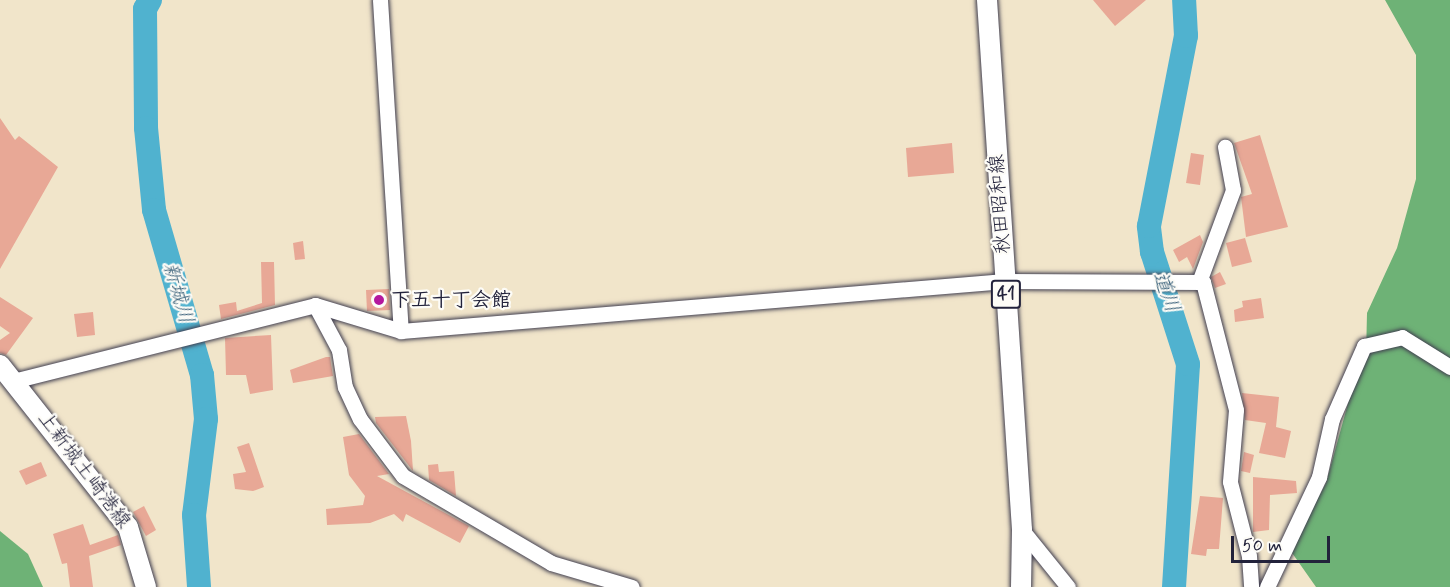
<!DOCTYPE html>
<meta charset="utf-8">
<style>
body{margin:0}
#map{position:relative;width:1450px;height:587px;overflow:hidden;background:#f1e5ca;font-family:Mynerve,"Klee One",sans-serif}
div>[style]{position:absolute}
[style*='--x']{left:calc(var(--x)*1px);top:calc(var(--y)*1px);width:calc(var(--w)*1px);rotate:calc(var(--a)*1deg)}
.forest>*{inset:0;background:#6eb276}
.river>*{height:24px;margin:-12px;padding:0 12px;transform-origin:12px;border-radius:12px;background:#50b2cf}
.building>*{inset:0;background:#e8a896}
.roads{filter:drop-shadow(0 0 2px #413f50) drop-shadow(0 0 2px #413f50)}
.minor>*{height:15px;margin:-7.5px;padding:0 7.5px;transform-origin:7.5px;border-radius:7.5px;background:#fff}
.major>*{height:20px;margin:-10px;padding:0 10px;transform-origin:10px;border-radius:10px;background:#fff}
.dots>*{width:16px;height:16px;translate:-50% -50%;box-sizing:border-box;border:3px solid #fdfcf7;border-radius:50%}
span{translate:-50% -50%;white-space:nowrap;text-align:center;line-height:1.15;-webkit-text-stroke:4.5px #fdfcf7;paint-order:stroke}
.shield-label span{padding:2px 4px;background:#fdfcf7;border:2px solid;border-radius:4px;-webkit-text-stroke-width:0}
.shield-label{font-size:18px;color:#22223b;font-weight:700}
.street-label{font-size:20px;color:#22223b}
.poi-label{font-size:20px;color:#22223b;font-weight:700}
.left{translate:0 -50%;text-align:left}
.water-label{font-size:21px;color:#345c76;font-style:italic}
.scale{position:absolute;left:1231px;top:536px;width:99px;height:27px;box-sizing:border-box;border:3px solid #22223b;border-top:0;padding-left:8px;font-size:18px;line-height:21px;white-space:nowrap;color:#22223b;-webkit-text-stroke:4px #fdfcf7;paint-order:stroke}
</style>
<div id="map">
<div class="forest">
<div style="clip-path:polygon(1385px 0,1450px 0,1450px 587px,1316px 587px,1290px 550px,1326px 483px,1355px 378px,1366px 356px,1367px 313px,1397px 248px,1416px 179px,1416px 55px)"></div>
<div style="clip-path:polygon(0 531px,28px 554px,43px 587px,0 587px)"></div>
</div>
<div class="river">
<div style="--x:150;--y:0;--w:10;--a:119"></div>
<div style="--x:145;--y:9;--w:119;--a:89.5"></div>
<div style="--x:146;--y:128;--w:82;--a:84.4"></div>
<div style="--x:154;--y:210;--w:172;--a:73.8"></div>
<div style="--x:202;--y:375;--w:44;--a:84.8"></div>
<div style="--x:206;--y:419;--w:97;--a:97.1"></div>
<div style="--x:194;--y:515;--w:72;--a:86"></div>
<div style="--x:1174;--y:587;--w:223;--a:-86.4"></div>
<div style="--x:1188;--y:364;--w:118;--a:-107.8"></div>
<div style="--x:1152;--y:252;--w:26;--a:-97"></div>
<div style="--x:1149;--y:226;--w:194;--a:-79"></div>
<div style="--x:1186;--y:36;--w:36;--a:-93"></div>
</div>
<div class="building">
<div style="clip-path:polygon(1093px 0,1146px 0,1115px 26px)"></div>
<div style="clip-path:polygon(0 118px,15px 140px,19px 136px,58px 167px,0 269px)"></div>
<div style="clip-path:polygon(1260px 135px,1288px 227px,1246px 237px,1241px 197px,1252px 194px,1234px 143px)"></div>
<div style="clip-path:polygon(952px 143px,954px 173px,908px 177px,906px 148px)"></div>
<div style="clip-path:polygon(1191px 153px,1204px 155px,1200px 185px,1186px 183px)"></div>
<div style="clip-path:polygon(1200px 235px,1203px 242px,1193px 269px,1187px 257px,1179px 262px,1173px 250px)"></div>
<div style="clip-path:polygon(1245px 238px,1252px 262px,1232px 267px,1226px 243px)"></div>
<div style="clip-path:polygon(303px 241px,305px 259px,295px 260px,293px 243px)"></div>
<div style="clip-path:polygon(261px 262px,274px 262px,275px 305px,221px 319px,219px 305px,236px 302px,237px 311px,262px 303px)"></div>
<div style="clip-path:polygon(1220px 272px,1226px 284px,1215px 288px,1211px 277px)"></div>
<div style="clip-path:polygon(389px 289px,390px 310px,367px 311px,366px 290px)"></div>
<div style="clip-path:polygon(0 297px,33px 318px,6px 355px,0 353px,0 340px,10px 333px,0 326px)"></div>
<div style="clip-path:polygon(1261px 298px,1264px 318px,1235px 322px,1234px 310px,1243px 307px,1242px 301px)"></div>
<div style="clip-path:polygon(93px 312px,95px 335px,77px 337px,74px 314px)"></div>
<div style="clip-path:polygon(271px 335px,273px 390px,250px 394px,246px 375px,226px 375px,225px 338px)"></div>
<div style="clip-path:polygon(326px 357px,330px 357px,333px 376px,293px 383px,290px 370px)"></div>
<div style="clip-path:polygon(1242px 393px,1279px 397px,1276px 427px,1291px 431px,1285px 458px,1259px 453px,1266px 423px,1245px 420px)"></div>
<div style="clip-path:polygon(406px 416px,411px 441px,413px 471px,376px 423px,375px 417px)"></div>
<div style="clip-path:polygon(359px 434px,389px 474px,377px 476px,469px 526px,460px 543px,406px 514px,403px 522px,394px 514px,370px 523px,327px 525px,326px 509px,363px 505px,365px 496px,349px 475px,343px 437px)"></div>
<div style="clip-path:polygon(249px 443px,264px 487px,253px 491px,235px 489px,233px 474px,246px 472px,237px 447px)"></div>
<div style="clip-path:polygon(1244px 452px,1254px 455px,1250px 473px,1241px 471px)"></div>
<div style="clip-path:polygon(41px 462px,47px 476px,26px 485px,19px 471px)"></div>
<div style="clip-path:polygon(438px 464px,439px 472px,454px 471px,456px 496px,429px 480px,428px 465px)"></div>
<div style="clip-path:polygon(1253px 477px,1296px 481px,1297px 493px,1270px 495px,1269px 530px,1253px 532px)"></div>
<div style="clip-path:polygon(1200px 496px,1223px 498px,1219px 549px,1207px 549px,1206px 556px,1191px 554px)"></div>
<div style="clip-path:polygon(144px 506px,156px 530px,146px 536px,133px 512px)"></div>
<div style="clip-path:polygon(83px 524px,90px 545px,118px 535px,121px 545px,89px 556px,93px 587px,70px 587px,67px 563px,62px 564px,53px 534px)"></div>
</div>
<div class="roads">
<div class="minor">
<div style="--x:380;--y:0;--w:332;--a:86.4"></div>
<div style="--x:1199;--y:282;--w:98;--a:-69.7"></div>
<div style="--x:1233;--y:190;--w:44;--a:-100.5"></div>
<div style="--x:315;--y:305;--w:51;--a:61.9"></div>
<div style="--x:339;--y:350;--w:37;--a:81"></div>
<div style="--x:345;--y:387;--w:35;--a:65"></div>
<div style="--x:360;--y:419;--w:71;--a:53"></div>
<div style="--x:403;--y:476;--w:172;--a:30.4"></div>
<div style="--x:551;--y:563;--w:84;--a:16.5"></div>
<div style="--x:17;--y:380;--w:307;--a:-14.1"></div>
<div style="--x:315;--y:305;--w:90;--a:16.8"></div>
<div style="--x:401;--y:331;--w:606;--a:-4.73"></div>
<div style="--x:1005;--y:281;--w:198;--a:0.3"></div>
<div style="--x:1203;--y:282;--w:132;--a:75.5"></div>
<div style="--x:1236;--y:410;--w:72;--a:94.8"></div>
<div style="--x:1230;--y:482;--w:76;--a:75.6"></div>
<div style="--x:1249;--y:556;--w:31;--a:86"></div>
<div style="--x:1022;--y:530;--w:73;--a:51.1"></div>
<div style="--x:1267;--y:587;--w:122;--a:-64.7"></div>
<div style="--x:1319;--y:477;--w:59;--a:-77.4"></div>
<div style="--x:1332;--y:419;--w:80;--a:-66.3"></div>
<div style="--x:1364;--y:346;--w:39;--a:-13"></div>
<div style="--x:1402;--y:337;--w:57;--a:32"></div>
</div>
<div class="major">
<div style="--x:987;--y:0;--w:531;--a:86.22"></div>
<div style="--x:1022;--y:530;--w:57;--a:91"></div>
<div style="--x:0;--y:365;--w:206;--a:51.7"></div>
<div style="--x:128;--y:527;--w:63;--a:73.3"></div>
</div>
</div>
<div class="dots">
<div style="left:379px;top:300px;background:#b5179e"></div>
</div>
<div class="shield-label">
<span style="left:1006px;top:294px">41</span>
</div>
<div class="street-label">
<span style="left:1000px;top:204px;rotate:-94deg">秋田昭和線</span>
<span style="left:84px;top:470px;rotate:53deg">上新城土崎港線</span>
</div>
<div class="poi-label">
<span class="left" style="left:391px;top:300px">下五十丁会館</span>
</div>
<div class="water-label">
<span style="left:1166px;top:292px;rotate:70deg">道川</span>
<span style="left:178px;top:293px;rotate:74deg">新城川</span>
</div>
<div class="scale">50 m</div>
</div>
